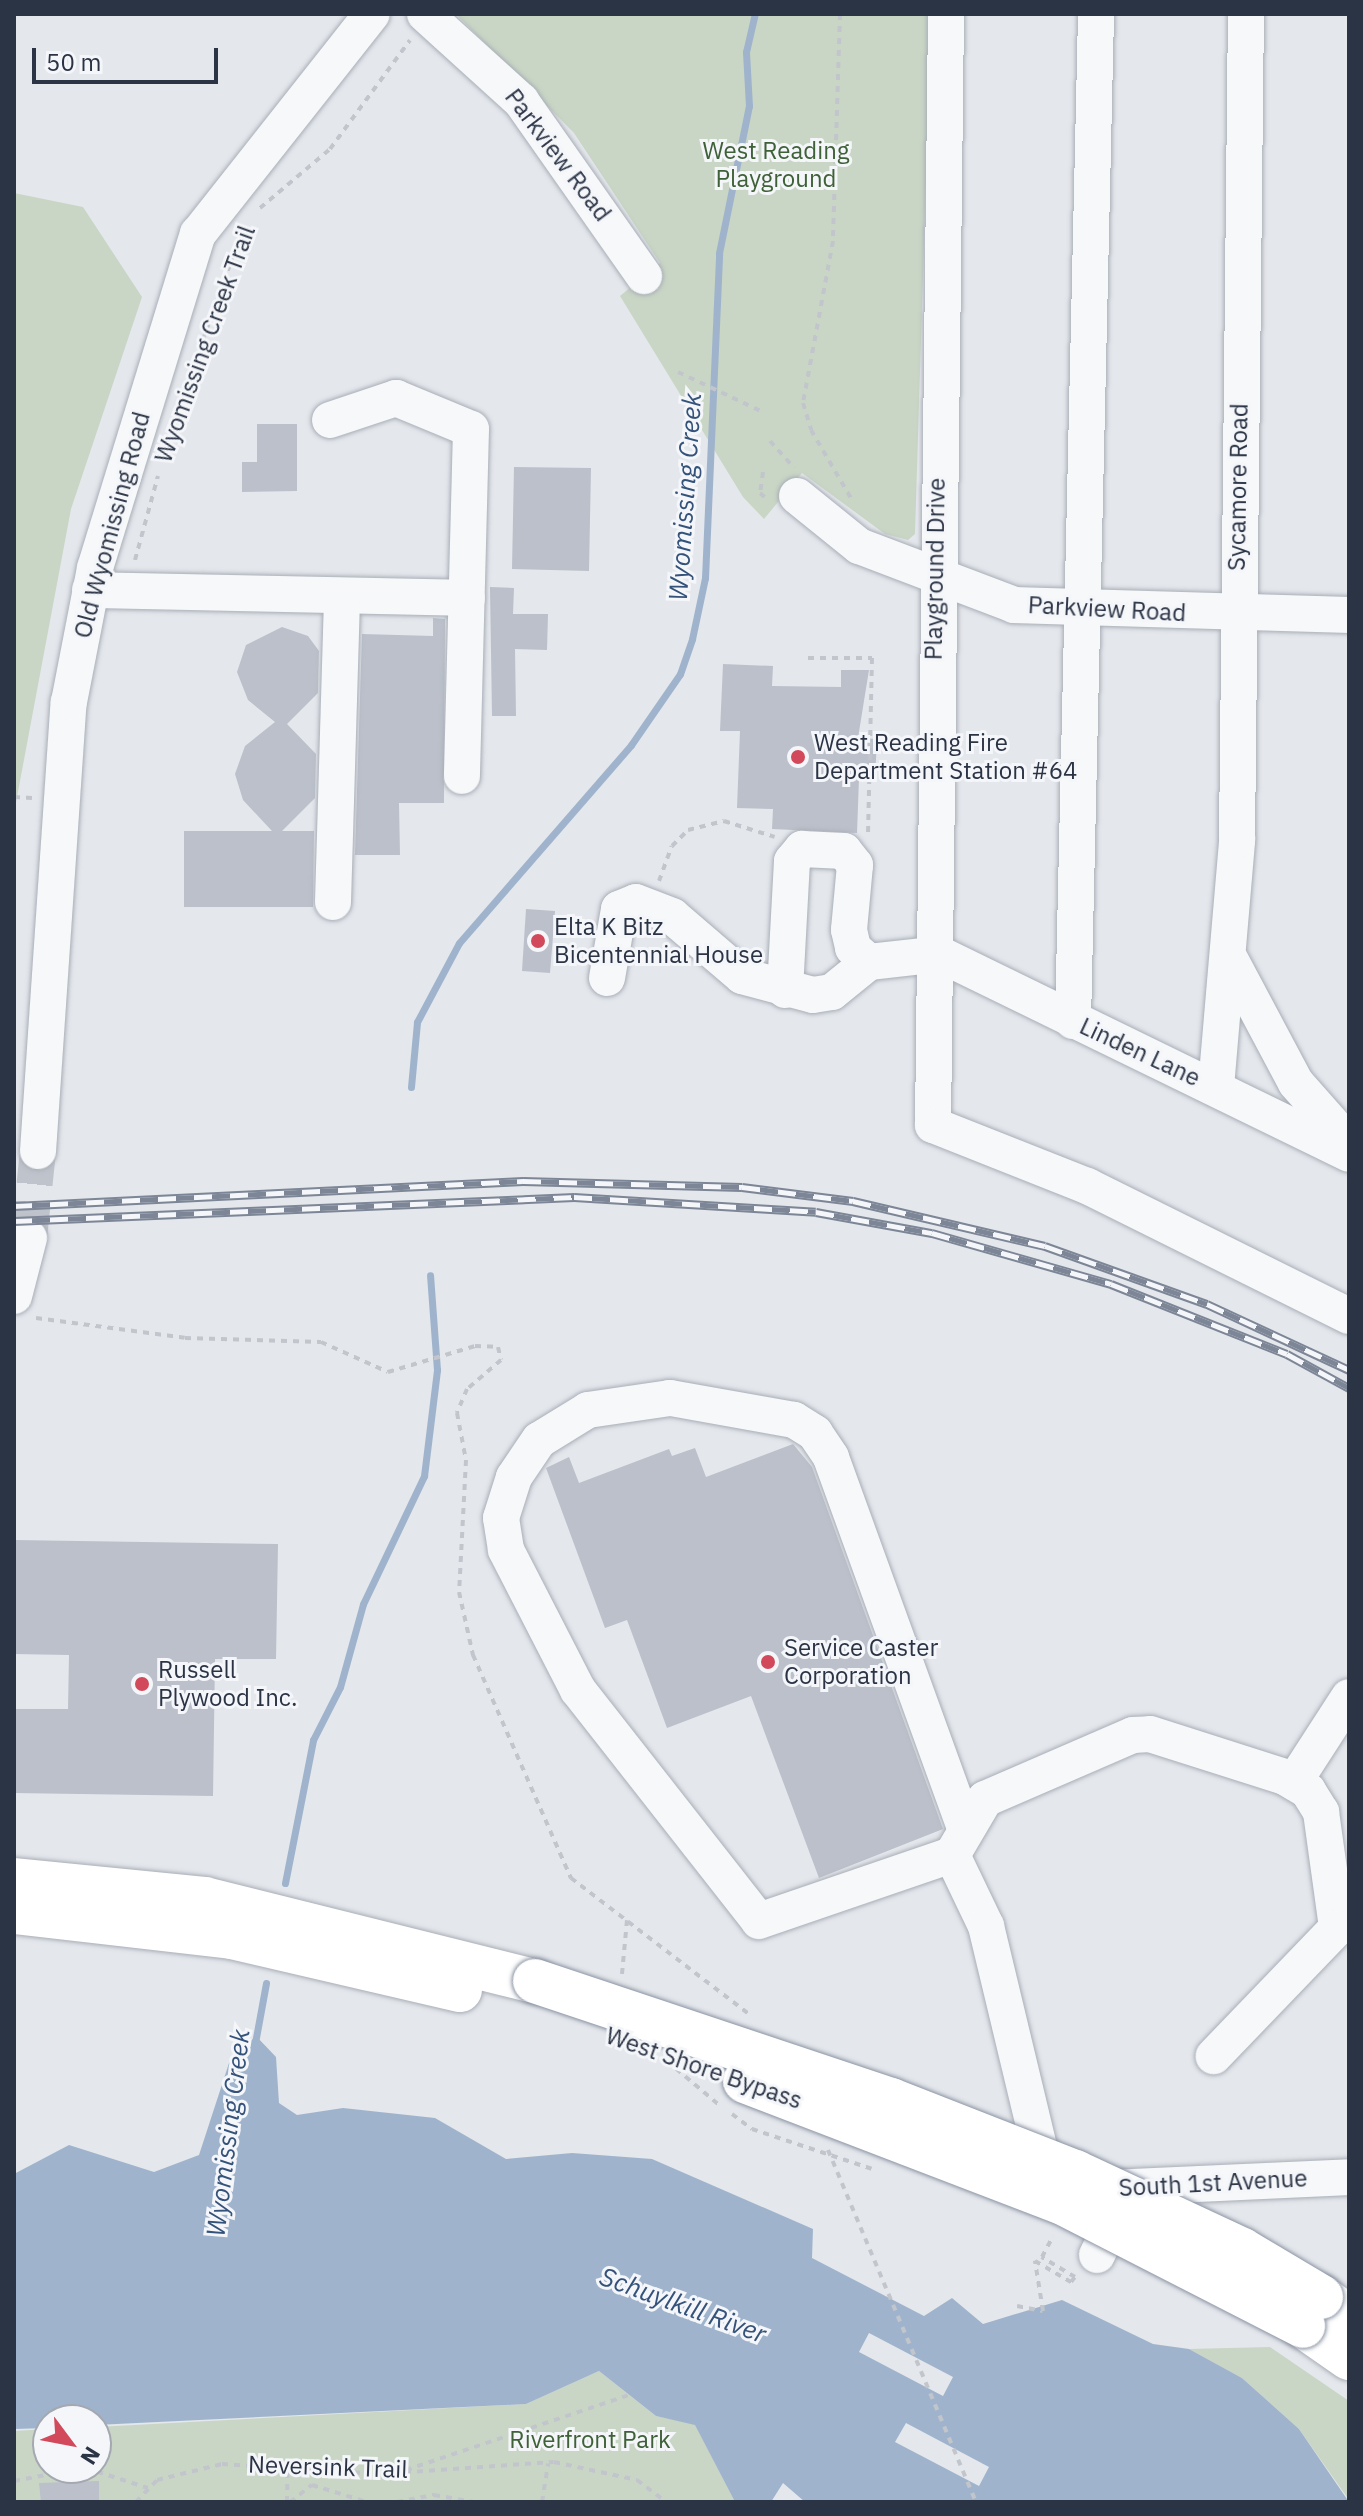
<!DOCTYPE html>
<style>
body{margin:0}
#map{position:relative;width:1363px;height:2516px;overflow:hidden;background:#e4e7ec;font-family:"IBM Plex Sans",sans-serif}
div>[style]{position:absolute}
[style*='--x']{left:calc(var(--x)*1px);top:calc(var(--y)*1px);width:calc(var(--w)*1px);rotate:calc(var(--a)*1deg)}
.green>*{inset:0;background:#c9d6c5}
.water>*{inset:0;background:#9fb4cc}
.stream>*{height:7px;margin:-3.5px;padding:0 3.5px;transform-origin:3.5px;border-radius:3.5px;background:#9fb4cc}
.building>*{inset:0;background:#bbc0ca}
.minor-tunnel>*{height:36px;margin-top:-18px;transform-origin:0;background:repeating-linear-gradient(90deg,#bfc3cb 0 36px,transparent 0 54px)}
.path>*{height:4px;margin-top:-2px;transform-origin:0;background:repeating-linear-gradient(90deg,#c2c5cb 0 6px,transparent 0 12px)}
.roads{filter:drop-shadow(0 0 2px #a9aeb7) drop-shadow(0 0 2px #a9aeb7)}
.minor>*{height:36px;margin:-18px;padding:0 18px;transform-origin:18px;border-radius:18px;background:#f7f8fa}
.highway>*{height:44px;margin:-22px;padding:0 22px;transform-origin:22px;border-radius:22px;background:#fff}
.rail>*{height:9px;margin-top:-4.5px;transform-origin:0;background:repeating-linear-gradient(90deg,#f4f6f9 0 18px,#7d8696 0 36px);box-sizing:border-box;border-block:2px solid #7d8696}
.path-bridge>*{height:4px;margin-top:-2px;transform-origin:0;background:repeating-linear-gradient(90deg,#c2c5cb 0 6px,transparent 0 12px)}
.bridges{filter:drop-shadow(0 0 2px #8b94a3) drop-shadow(0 0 2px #8b94a3)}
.highway-bridge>*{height:44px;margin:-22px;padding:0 22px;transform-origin:22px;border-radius:22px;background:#fff}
.dots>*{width:22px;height:22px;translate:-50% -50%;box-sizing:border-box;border:4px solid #f4f6f9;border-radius:50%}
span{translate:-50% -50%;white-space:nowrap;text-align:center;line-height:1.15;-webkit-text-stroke:6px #f4f6f9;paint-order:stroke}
.park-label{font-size:24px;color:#3f6138}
.street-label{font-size:24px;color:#2b3445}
.poi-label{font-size:24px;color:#2b3445}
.left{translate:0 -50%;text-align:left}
.water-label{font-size:26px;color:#34527a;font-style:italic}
.frame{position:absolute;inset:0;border:16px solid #2b3445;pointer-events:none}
.north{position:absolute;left:32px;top:2404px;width:80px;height:80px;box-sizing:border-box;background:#f4f6f9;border:2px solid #a4a8b1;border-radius:50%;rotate:122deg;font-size:22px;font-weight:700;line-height:32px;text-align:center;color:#2b3445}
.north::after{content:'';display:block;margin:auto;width:28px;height:36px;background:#d1495b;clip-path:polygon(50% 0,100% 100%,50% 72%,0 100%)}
.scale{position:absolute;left:32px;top:48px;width:186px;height:36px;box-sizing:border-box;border:4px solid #2b3445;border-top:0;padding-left:10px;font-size:24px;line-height:28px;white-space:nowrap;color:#2b3445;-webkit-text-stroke:6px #f4f6f9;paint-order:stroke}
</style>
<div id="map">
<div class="green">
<div style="clip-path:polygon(456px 14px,931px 14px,915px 534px,908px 540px,885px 534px,802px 473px,764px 519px,743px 497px,620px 296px,660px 263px,574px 133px)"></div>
<div style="clip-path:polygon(14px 193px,83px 207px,142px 297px,71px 509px,14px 813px)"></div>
<div style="clip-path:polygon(1270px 2347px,1349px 2401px,1349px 2500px,1299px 2429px,1242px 2378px,1189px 2349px)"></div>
<div style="clip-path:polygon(599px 2371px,656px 2416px,695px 2424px,735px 2502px,14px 2502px,14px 2431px,48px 2429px,48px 2468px,96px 2468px,96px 2427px,526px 2404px)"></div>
</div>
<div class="water">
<div style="clip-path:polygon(evenodd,256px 2036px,276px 2057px,279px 2103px,297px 2115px,343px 2108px,435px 2118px,506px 2159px,572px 2153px,652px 2159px,813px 2229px,812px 2258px,924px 2316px,952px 2298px,983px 2324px,1062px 2300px,1153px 2344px,1189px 2349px,1242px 2378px,1299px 2429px,1349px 2502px,805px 2502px,783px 2483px,771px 2502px,735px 2502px,695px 2425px,656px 2416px,599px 2371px,526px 2404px,96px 2425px,48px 2420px,48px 2428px,14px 2429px,14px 2174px,69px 2145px,154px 2172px,199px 2155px,230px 2060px,256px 2036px,869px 2333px,953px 2377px,943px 2396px,859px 2352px,869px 2333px,256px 2036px,906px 2423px,989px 2467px,979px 2486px,895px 2442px,906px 2423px)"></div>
</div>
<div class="stream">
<div style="--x:411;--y:1087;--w:65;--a:-84.7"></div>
<div style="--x:417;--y:1022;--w:89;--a:-62"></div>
<div style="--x:459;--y:943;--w:262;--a:-49"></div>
<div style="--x:631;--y:745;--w:86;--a:-55.4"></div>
<div style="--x:680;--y:674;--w:37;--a:-71"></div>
<div style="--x:692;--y:639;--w:62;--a:-78"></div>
<div style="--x:705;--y:578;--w:325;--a:-87.5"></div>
<div style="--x:719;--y:253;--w:150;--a:-78.5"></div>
<div style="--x:749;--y:106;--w:54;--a:-93.2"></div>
<div style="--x:746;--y:52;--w:39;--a:-77"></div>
<div style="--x:285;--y:1883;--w:146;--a:-78.9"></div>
<div style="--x:313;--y:1740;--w:59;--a:-63"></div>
<div style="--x:340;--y:1687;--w:86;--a:-74.5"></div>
<div style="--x:363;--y:1604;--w:142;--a:-64.5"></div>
<div style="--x:424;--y:1476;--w:107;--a:-83"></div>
<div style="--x:437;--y:1370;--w:95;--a:-94.2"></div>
<div style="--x:255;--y:2043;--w:61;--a:-79.6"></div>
</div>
<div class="building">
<div style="clip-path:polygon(257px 424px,297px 424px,297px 491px,242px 492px,242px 462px,257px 462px)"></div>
<div style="clip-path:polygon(514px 467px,591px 468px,589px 571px,512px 569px)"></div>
<div style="clip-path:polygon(490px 587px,514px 588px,513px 614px,548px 614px,547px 650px,515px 649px,516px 716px,492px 716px)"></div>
<div style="clip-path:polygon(433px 618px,445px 619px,444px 803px,399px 803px,400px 855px,355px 855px,362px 634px,433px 636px)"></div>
<div style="clip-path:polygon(282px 627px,308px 636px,319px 651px,318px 693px,287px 724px,316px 754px,315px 798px,282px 831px,314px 831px,313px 907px,184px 907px,184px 831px,272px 831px,243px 800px,235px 774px,245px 746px,275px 722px,248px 700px,237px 672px,246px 645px)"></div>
<div style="clip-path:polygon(723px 664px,773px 666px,772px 686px,841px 687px,841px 670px,869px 670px,858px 738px,877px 739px,875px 779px,859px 778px,857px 833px,772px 829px,773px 809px,737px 808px,740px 731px,720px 731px)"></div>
<div style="clip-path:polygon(526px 909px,555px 911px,550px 973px,522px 971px)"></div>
<div style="clip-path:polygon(793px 1444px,812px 1467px,943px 1829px,819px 1878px,751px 1696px,667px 1728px,627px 1620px,605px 1628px,546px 1468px,569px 1457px,579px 1483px,669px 1449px,672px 1456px,695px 1448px,706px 1477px)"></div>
<div style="clip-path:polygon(14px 1540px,278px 1544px,276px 1659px,215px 1659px,213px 1796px,14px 1793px,14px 1709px,68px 1709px,69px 1655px,14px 1654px)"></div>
<div style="clip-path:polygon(99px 2481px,99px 2502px,41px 2502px,39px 2483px)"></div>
</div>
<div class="minor-tunnel">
<div style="--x:29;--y:1238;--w:87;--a:-84.1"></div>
</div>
<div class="path">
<div style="--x:840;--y:14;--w:227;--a:91.8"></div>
<div style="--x:833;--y:241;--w:165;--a:100.5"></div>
<div style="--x:803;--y:403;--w:28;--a:73"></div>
<div style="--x:811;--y:430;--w:81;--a:59.6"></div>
<div style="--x:260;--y:208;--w:92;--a:-40.1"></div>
<div style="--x:330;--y:149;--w:135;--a:-53.7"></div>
<div style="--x:678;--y:372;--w:96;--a:25.2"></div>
<div style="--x:183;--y:395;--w:180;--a:-70.2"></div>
<div style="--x:770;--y:441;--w:36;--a:48"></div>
<div style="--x:763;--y:472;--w:21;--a:98"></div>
<div style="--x:760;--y:493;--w:11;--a:41"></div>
<div style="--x:135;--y:560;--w:87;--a:-74.7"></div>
<div style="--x:808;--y:658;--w:64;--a:0"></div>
<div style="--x:872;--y:658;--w:175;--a:91.3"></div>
<div style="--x:14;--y:797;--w:18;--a:3"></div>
<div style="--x:659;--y:881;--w:37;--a:-70"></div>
<div style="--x:672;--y:846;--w:23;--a:-45"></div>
<div style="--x:688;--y:830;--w:37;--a:-14"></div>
<div style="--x:724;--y:821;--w:53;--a:17.4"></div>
<div style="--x:36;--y:1318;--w:150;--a:7.6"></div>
<div style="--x:185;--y:1338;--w:136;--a:1.7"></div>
<div style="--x:321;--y:1342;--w:73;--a:24.1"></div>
<div style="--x:388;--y:1372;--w:91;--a:-16.6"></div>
<div style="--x:475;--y:1346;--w:23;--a:2"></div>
<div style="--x:498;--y:1347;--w:13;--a:77"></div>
<div style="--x:501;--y:1360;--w:45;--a:139.5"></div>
<div style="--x:467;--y:1389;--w:26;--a:113"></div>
<div style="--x:457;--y:1413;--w:48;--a:79.2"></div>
<div style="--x:466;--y:1460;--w:132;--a:93"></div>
<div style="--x:459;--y:1592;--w:65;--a:77.5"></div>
<div style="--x:473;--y:1655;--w:244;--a:66.3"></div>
<div style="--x:571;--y:1878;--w:225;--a:37.4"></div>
<div style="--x:622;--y:1974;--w:54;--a:-84.7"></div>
<div style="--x:667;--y:2061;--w:67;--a:40.1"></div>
<div style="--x:732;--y:2114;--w:25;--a:37"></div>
<div style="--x:752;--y:2129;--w:126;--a:18.4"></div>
<div style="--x:1017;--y:2306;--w:26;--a:11"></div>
<div style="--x:1043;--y:2311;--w:51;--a:-99.1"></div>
<div style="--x:1035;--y:2261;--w:42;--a:30.3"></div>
<div style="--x:1071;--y:2282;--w:6;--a:-51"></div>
<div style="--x:1075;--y:2277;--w:39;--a:-149"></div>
<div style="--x:1042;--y:2257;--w:24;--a:-62"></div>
<div style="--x:86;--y:2468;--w:65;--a:17.9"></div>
<div style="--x:406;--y:2470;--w:235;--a:-18.6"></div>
<div style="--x:14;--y:2481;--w:70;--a:-10.7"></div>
<div style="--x:136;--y:2502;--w:30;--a:-46"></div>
<div style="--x:157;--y:2480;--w:67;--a:-13.8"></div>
<div style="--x:222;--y:2464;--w:159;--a:3.6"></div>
<div style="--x:381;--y:2474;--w:173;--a:-4"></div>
<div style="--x:554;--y:2462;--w:85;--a:12.2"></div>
<div style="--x:637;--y:2480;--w:36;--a:37"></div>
<div style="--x:287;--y:2502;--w:39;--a:-89"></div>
<div style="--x:290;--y:2502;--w:28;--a:-38"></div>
<div style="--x:312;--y:2485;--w:58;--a:17.2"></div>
<div style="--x:397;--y:2502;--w:38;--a:-11"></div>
<div style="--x:434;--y:2495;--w:39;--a:10"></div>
<div style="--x:542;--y:2502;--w:39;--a:-81"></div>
</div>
<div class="roads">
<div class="minor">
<div style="--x:425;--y:14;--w:130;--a:42.2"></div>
<div style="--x:521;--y:101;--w:214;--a:54.9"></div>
<div style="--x:946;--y:14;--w:1111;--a:90.67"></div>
<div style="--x:933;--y:1125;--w:166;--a:21.6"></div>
<div style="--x:1087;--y:1186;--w:292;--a:26.4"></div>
<div style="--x:330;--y:420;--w:70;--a:-18.4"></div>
<div style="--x:396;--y:398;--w:81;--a:22.5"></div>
<div style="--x:471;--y:429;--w:347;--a:91.5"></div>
<div style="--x:797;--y:496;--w:80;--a:38.9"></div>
<div style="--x:859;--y:546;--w:166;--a:20.8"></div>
<div style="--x:1014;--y:605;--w:335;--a:1.7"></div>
<div style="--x:90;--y:590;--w:377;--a:1.2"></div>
<div style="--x:333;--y:902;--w:304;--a:-88.3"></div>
<div style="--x:931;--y:950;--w:465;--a:26"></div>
<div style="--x:1230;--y:959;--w:140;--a:62"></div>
<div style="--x:1296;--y:1083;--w:80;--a:48.5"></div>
<div style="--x:607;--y:978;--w:70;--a:-80.1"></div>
<div style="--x:619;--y:909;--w:18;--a:-22"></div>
<div style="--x:636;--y:902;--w:39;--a:21"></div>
<div style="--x:672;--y:916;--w:92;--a:40.6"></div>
<div style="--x:742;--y:976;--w:73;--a:15"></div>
<div style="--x:813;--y:995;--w:19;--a:-9"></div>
<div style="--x:832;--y:992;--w:48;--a:-39"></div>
<div style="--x:869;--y:962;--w:62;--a:-6.4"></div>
<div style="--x:785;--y:990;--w:129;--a:-86.9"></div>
<div style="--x:792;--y:861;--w:16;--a:-50"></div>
<div style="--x:802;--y:849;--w:42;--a:2.7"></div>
<div style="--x:844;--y:851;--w:18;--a:52"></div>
<div style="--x:855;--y:865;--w:65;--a:95.3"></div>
<div style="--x:849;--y:930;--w:18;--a:77"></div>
<div style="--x:853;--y:948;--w:21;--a:41"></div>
<div style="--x:1073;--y:1021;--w:1007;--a:-88.69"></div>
<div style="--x:1216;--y:1087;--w:248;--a:-85.1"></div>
<div style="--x:1237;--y:840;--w:826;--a:-89.38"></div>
<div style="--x:38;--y:1151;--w:450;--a:-86.1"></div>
<div style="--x:69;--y:702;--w:136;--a:-79"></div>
<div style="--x:95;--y:568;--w:350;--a:-72.9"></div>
<div style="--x:198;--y:234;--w:280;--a:-51.7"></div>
<div style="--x:14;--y:1296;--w:60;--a:-75.5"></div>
<div style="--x:1294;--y:1782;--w:101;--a:-57.1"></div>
<div style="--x:964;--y:1825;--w:391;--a:-109.9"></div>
<div style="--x:831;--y:1457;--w:29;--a:-124"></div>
<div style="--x:815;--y:1433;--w:25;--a:-148"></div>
<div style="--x:794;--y:1420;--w:126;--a:-169.9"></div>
<div style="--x:670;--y:1398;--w:83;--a:171.7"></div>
<div style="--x:588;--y:1410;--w:57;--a:148.5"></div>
<div style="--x:539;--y:1440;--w:45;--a:124"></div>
<div style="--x:514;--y:1477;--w:43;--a:107.6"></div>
<div style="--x:501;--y:1518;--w:32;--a:81"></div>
<div style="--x:506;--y:1550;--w:157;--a:62.8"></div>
<div style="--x:578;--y:1690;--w:293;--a:51.9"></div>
<div style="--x:759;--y:1921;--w:204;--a:-18.9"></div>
<div style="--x:952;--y:1855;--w:65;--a:-59.5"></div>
<div style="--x:985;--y:1799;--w:161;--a:-23.4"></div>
<div style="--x:1133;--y:1735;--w:17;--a:-3"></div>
<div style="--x:1150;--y:1734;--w:142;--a:17.7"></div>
<div style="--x:1285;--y:1777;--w:27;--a:31"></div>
<div style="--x:1308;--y:1791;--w:25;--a:58"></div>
<div style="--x:1321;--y:1812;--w:117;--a:82.1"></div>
<div style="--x:1337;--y:1928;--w:178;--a:133.9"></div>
<div style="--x:952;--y:1855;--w:79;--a:64.4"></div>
<div style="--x:986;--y:1926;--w:257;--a:76.5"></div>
<div style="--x:1111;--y:2188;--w:238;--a:-2.6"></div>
<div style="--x:1097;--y:2255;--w:57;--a:-63.9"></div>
</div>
<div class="highway">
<div style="--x:14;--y:1880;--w:192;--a:5.7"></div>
<div style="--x:205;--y:1899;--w:340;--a:14"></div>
<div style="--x:14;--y:1912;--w:219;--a:6.5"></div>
<div style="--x:232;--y:1937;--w:234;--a:13.1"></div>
<div style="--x:1321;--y:2297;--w:34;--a:36"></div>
<div style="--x:1303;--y:2326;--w:56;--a:34.8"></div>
</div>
</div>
<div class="rail">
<div style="--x:14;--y:1206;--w:510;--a:-2.81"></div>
<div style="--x:523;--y:1181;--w:219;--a:1.6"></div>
<div style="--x:742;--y:1187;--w:112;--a:7.2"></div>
<div style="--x:853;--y:1201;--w:197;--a:13.2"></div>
<div style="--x:1045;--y:1246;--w:172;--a:19.7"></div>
<div style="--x:1207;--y:1304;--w:157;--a:24.9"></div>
<div style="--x:14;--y:1221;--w:561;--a:-2.45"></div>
<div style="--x:574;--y:1197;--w:242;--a:3.5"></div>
<div style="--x:816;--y:1212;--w:118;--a:10.3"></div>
<div style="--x:932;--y:1233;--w:186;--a:15.9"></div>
<div style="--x:1111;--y:1284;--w:189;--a:21.7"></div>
<div style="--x:1287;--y:1354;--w:71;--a:28.7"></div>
</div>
<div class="path-bridge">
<div style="--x:828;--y:2150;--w:382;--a:67.2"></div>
</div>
<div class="bridges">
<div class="highway-bridge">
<div style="--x:535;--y:1981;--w:375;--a:18.5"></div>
<div style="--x:891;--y:2100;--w:198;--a:21.4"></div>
<div style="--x:1075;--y:2172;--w:184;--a:25"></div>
<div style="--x:1242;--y:2250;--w:92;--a:30.7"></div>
<div style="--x:745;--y:2081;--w:338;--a:21"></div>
<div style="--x:1061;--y:2202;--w:272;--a:27.1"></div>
</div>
</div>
<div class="dots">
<div style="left:798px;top:757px;background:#d1495b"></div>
<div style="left:538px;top:941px;background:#d1495b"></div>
<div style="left:768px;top:1662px;background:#d1495b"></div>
<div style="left:142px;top:1684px;background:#d1495b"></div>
</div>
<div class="park-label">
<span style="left:776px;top:165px">West Reading<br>Playground</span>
<span style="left:590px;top:2440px">Riverfront Park</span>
</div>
<div class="street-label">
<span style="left:558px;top:155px;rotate:53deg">Parkview Road</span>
<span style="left:205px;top:344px;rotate:-70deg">Wyomissing Creek Trail</span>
<span style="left:1238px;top:487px;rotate:-89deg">Sycamore Road</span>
<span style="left:112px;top:525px;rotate:-75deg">Old Wyomissing Road</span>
<span style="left:935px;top:569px;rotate:-89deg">Playground Drive</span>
<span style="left:1107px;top:609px;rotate:3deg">Parkview Road</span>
<span style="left:1140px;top:1052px;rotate:25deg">Linden Lane</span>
<span style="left:704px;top:2068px;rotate:19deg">West Shore Bypass</span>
<span style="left:1213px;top:2183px;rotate:-3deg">South 1st Avenue</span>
<span style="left:328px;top:2467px;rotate:2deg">Neversink Trail</span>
</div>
<div class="poi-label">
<span class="left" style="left:814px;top:757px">West Reading Fire<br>Department Station #64</span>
<span class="left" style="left:554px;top:941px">Elta K Bitz<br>Bicentennial House</span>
<span class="left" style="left:784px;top:1662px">Service Caster<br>Corporation</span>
<span class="left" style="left:158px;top:1684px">Russell<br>Plywood Inc.</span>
</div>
<div class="water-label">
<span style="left:685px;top:497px;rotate:-86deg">Wyomissing Creek</span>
<span style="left:228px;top:2133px;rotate:-83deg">Wyomissing Creek</span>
<span style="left:683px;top:2305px;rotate:20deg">Schuylkill River</span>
</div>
<div class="frame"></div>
<div class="north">N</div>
<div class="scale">50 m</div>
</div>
